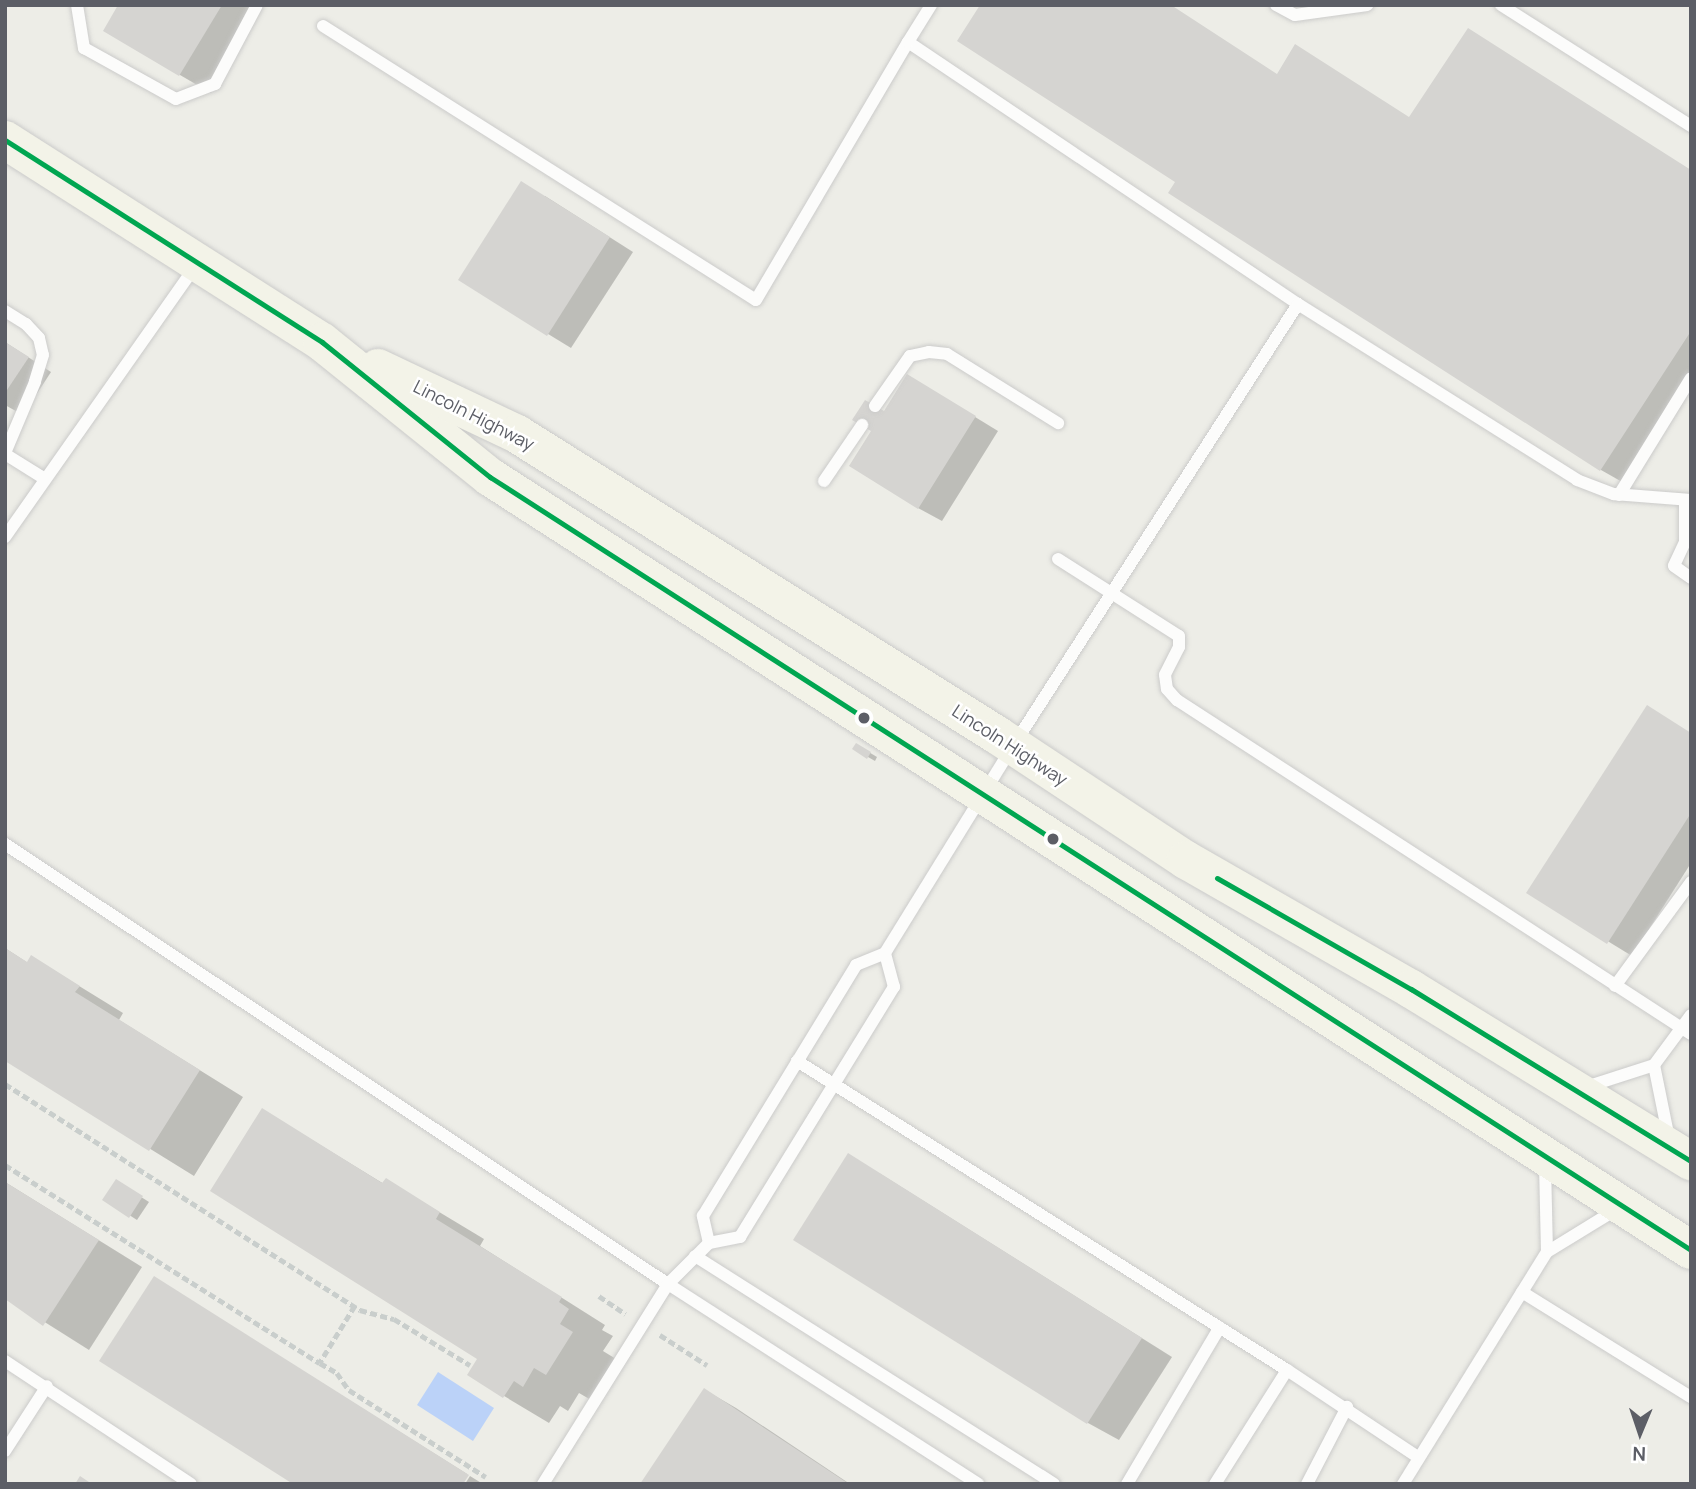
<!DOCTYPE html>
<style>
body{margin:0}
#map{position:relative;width:1696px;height:1489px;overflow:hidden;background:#edede7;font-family:Manrope,sans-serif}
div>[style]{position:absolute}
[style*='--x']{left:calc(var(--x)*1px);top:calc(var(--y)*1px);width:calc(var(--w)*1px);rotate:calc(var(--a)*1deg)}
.water>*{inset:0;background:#bbd2f8}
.shadow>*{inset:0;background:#0003}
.building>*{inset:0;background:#d5d4d1}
.path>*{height:4.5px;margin-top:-2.25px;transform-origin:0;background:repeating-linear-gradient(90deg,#c9cecc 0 7px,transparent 0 10.5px)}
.roads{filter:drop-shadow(0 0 2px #cbcbca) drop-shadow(0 0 2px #cbcbca)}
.service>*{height:12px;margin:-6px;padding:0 6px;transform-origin:6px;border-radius:6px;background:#fcfcfb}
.primary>*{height:38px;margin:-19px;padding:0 19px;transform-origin:19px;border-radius:19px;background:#f3f3e8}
.bus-1>*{height:5px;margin:-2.5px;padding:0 2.5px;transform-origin:2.5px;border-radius:2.5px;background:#00a651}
.dots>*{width:19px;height:19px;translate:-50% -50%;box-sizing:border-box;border:4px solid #fff;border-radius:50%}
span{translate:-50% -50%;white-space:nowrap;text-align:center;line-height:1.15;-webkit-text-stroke:5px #fff;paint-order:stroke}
.street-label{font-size:18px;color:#5c5e66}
.frame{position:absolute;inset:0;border:7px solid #5c5e66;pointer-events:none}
.north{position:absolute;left:1605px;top:1398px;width:70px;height:70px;-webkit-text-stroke:5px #fff;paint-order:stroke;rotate:182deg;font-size:19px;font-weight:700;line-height:28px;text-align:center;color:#5c5e66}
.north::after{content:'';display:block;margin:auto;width:24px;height:32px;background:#5c5e66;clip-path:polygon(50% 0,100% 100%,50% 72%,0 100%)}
</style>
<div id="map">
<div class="water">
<div style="clip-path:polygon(438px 1372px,494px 1408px,473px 1441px,417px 1405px)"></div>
</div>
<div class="shadow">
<div style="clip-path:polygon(120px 5px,264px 5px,211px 93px,180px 75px)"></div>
<div style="clip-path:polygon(1278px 75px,1410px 118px,1691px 171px,1691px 380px,1624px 483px,1601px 470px)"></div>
<div style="clip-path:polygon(545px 196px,633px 252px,571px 348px,460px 280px)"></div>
<div style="clip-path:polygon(5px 342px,51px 372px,23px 415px,5px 405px)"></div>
<div style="clip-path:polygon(931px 390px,998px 431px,942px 521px,918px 508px,885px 413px)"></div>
<div style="clip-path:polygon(1691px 733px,1691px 863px,1632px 956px,1529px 893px)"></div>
<div style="clip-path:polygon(857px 745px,877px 757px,875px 761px,854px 749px)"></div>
<div style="clip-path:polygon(5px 948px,28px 963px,32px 957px,123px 1013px,119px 1020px,243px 1097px,194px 1176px,5px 1059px)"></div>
<div style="clip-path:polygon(263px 1110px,384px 1184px,386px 1180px,484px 1239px,480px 1246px,605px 1325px,602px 1330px,613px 1336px,603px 1351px,616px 1359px,591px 1400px,579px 1393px,568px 1411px,560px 1406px,549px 1423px,469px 1375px,480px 1359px)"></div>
<div style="clip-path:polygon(879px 1173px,1172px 1357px,1119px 1440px,1088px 1423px)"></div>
<div style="clip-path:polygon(116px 1181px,149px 1202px,137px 1220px,104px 1199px)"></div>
<div style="clip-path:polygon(5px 1182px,142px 1267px,89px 1350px,5px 1297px)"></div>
<div style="clip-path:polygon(154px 1278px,467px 1474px,461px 1484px)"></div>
<div style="clip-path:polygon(705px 1390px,736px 1408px,850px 1484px,642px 1484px)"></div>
<div style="clip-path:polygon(470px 1476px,483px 1484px,465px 1484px)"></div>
</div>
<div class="building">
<div style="clip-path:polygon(118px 5px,222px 5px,179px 76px,103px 31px)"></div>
<div style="clip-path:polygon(980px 5px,1171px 5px,1277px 74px,1295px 44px,1409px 117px,1468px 28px,1691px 170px,1691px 331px,1600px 471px,1168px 193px,1175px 182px,957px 41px)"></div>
<div style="clip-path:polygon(521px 181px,610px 237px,547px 336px,458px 280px)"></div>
<div style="clip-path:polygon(5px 342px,29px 357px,5px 393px)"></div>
<div style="clip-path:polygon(907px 374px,976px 416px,918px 509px,849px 466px,871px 431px,852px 420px,865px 400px,884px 411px)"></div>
<div style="clip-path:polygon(1647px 705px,1691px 733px,1691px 813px,1607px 944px,1526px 893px)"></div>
<div style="clip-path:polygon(856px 743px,871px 752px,867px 759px,852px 749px)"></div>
<div style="clip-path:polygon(5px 948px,27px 962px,31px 955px,80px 986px,75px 992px,200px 1070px,149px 1151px,5px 1061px)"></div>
<div style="clip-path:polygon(262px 1108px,382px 1183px,386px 1178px,440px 1212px,436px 1219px,562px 1297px,559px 1302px,569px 1309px,560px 1324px,573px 1332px,546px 1375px,534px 1368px,523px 1387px,514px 1381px,503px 1398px,467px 1375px,477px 1359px,210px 1191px)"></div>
<div style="clip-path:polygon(848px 1153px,1142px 1338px,1087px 1424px,793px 1240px)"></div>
<div style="clip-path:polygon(116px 1179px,143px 1196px,129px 1218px,102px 1200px)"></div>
<div style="clip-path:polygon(5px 1182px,99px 1240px,43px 1326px,5px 1299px)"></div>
<div style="clip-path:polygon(154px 1276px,469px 1475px,463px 1484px,293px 1484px,99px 1361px)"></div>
<div style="clip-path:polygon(704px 1388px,849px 1484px,640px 1484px)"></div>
<div style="clip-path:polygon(80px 1476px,92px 1484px,75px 1484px)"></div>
</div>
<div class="path">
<div style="--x:5;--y:1084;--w:421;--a:32.5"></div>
<div style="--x:360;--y:1310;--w:35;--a:15"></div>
<div style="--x:394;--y:1319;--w:89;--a:31.2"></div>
<div style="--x:5;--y:1165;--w:372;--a:32.2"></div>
<div style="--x:599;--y:1296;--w:32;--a:34"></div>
<div style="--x:355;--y:1306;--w:67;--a:121.6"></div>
<div style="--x:320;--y:1363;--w:20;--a:30"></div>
<div style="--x:337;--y:1373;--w:21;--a:55"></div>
<div style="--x:349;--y:1390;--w:162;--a:32.4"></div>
<div style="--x:660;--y:1335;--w:56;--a:32.6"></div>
</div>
<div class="roads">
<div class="service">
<div style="--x:77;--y:5;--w:44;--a:80.8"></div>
<div style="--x:84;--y:48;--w:105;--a:29"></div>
<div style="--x:176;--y:99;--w:42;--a:-21"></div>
<div style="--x:215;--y:84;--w:89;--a:-62"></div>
<div style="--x:1276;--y:5;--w:21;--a:28"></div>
<div style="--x:1295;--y:15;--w:73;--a:-7.9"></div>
<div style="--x:1501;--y:5;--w:225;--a:32.5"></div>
<div style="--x:323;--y:26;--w:512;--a:32.33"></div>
<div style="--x:756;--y:300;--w:299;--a:-59.5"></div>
<div style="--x:908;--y:42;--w:470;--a:33.9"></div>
<div style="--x:908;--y:42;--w:44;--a:-58.1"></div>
<div style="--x:5;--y:311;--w:25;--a:32"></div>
<div style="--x:26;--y:324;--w:19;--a:47"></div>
<div style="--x:39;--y:338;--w:17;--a:77"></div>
<div style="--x:43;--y:355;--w:28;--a:107"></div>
<div style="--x:35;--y:382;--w:77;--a:112.9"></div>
<div style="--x:875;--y:406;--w:61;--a:-55"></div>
<div style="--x:910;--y:356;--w:19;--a:-12"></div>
<div style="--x:929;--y:352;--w:18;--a:6"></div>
<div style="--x:947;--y:354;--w:131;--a:31.9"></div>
<div style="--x:5;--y:454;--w:47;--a:32"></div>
<div style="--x:824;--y:481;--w:68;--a:-55.8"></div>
<div style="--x:1619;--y:495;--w:137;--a:-58.4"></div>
<div style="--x:1685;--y:500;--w:42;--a:90"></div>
<div style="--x:1685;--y:542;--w:26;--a:115"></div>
<div style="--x:1674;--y:566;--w:21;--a:35"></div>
<div style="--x:5;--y:537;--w:332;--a:-54.9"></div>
<div style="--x:1058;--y:559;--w:143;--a:32.5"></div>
<div style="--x:1179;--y:636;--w:11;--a:90"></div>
<div style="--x:1179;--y:647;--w:31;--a:117"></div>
<div style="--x:1165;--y:675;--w:14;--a:82"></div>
<div style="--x:1167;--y:689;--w:15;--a:48"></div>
<div style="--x:1177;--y:700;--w:613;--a:33.02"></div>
<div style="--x:5;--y:844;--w:796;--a:33.57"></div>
<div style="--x:668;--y:1284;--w:369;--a:32.8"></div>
<div style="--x:1615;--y:986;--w:129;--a:-53.8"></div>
<div style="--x:797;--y:1061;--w:579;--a:32.24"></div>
<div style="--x:1654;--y:1065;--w:62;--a:-53.5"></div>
<div style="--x:1586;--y:1087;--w:71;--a:-17.9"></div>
<div style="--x:1654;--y:1065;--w:76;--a:78.5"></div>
<div style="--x:1545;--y:1164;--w:88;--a:88.7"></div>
<div style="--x:1547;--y:1252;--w:82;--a:-31.6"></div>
<div style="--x:709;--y:1243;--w:28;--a:-103"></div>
<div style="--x:703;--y:1216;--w:294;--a:-58.6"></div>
<div style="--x:856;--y:965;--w:31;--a:-22"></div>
<div style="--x:885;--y:953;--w:243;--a:-58.3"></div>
<div style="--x:1013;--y:746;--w:526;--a:-57.19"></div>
<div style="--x:1298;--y:304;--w:330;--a:32.2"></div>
<div style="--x:1577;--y:480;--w:40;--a:21"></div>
<div style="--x:1614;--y:494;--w:77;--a:4.5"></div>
<div style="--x:695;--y:1256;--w:425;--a:32.4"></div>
<div style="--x:1522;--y:1292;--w:199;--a:31.9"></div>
<div style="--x:5;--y:1361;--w:223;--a:33.5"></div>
<div style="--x:5;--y:1451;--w:77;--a:-57.1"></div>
<div style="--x:543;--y:1484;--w:236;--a:-58"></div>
<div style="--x:668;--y:1284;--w:58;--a:-45"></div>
<div style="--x:709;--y:1243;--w:32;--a:-11"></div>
<div style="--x:740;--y:1237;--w:294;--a:-58.4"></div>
<div style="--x:894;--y:987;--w:35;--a:-105"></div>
<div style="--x:1127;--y:1484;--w:182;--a:-59.4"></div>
<div style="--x:1215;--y:1484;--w:135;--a:-57.7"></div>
<div style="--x:1287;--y:1370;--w:157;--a:33.6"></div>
<div style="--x:1307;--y:1484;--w:87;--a:-62.5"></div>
<div style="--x:1403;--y:1484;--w:273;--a:-58.2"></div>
</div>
<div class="primary">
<div style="--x:5;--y:140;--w:376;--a:32.5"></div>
<div style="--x:322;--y:342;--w:216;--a:38.8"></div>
<div style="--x:490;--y:477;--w:1428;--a:32.77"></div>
<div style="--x:378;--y:368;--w:154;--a:25.4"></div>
<div style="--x:517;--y:434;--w:567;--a:32.09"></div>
<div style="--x:997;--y:735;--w:227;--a:33.5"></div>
<div style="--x:1186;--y:860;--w:259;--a:29.8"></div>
<div style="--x:1411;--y:989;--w:329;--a:31.6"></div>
</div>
</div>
<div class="bus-1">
<div style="--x:5;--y:140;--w:376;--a:32.5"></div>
<div style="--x:322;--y:342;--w:216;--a:38.8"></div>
<div style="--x:490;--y:477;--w:1428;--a:32.77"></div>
<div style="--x:1217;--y:878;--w:224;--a:29.8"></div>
<div style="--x:1411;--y:989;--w:329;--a:31.6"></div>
</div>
<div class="dots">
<div style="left:864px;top:718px;background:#5c5e66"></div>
<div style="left:1053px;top:839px;background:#5c5e66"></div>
</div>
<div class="street-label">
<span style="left:474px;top:415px;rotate:27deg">Lincoln Highway</span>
<span style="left:1010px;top:745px;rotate:33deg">Lincoln Highway</span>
</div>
<div class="frame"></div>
<div class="north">N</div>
</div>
